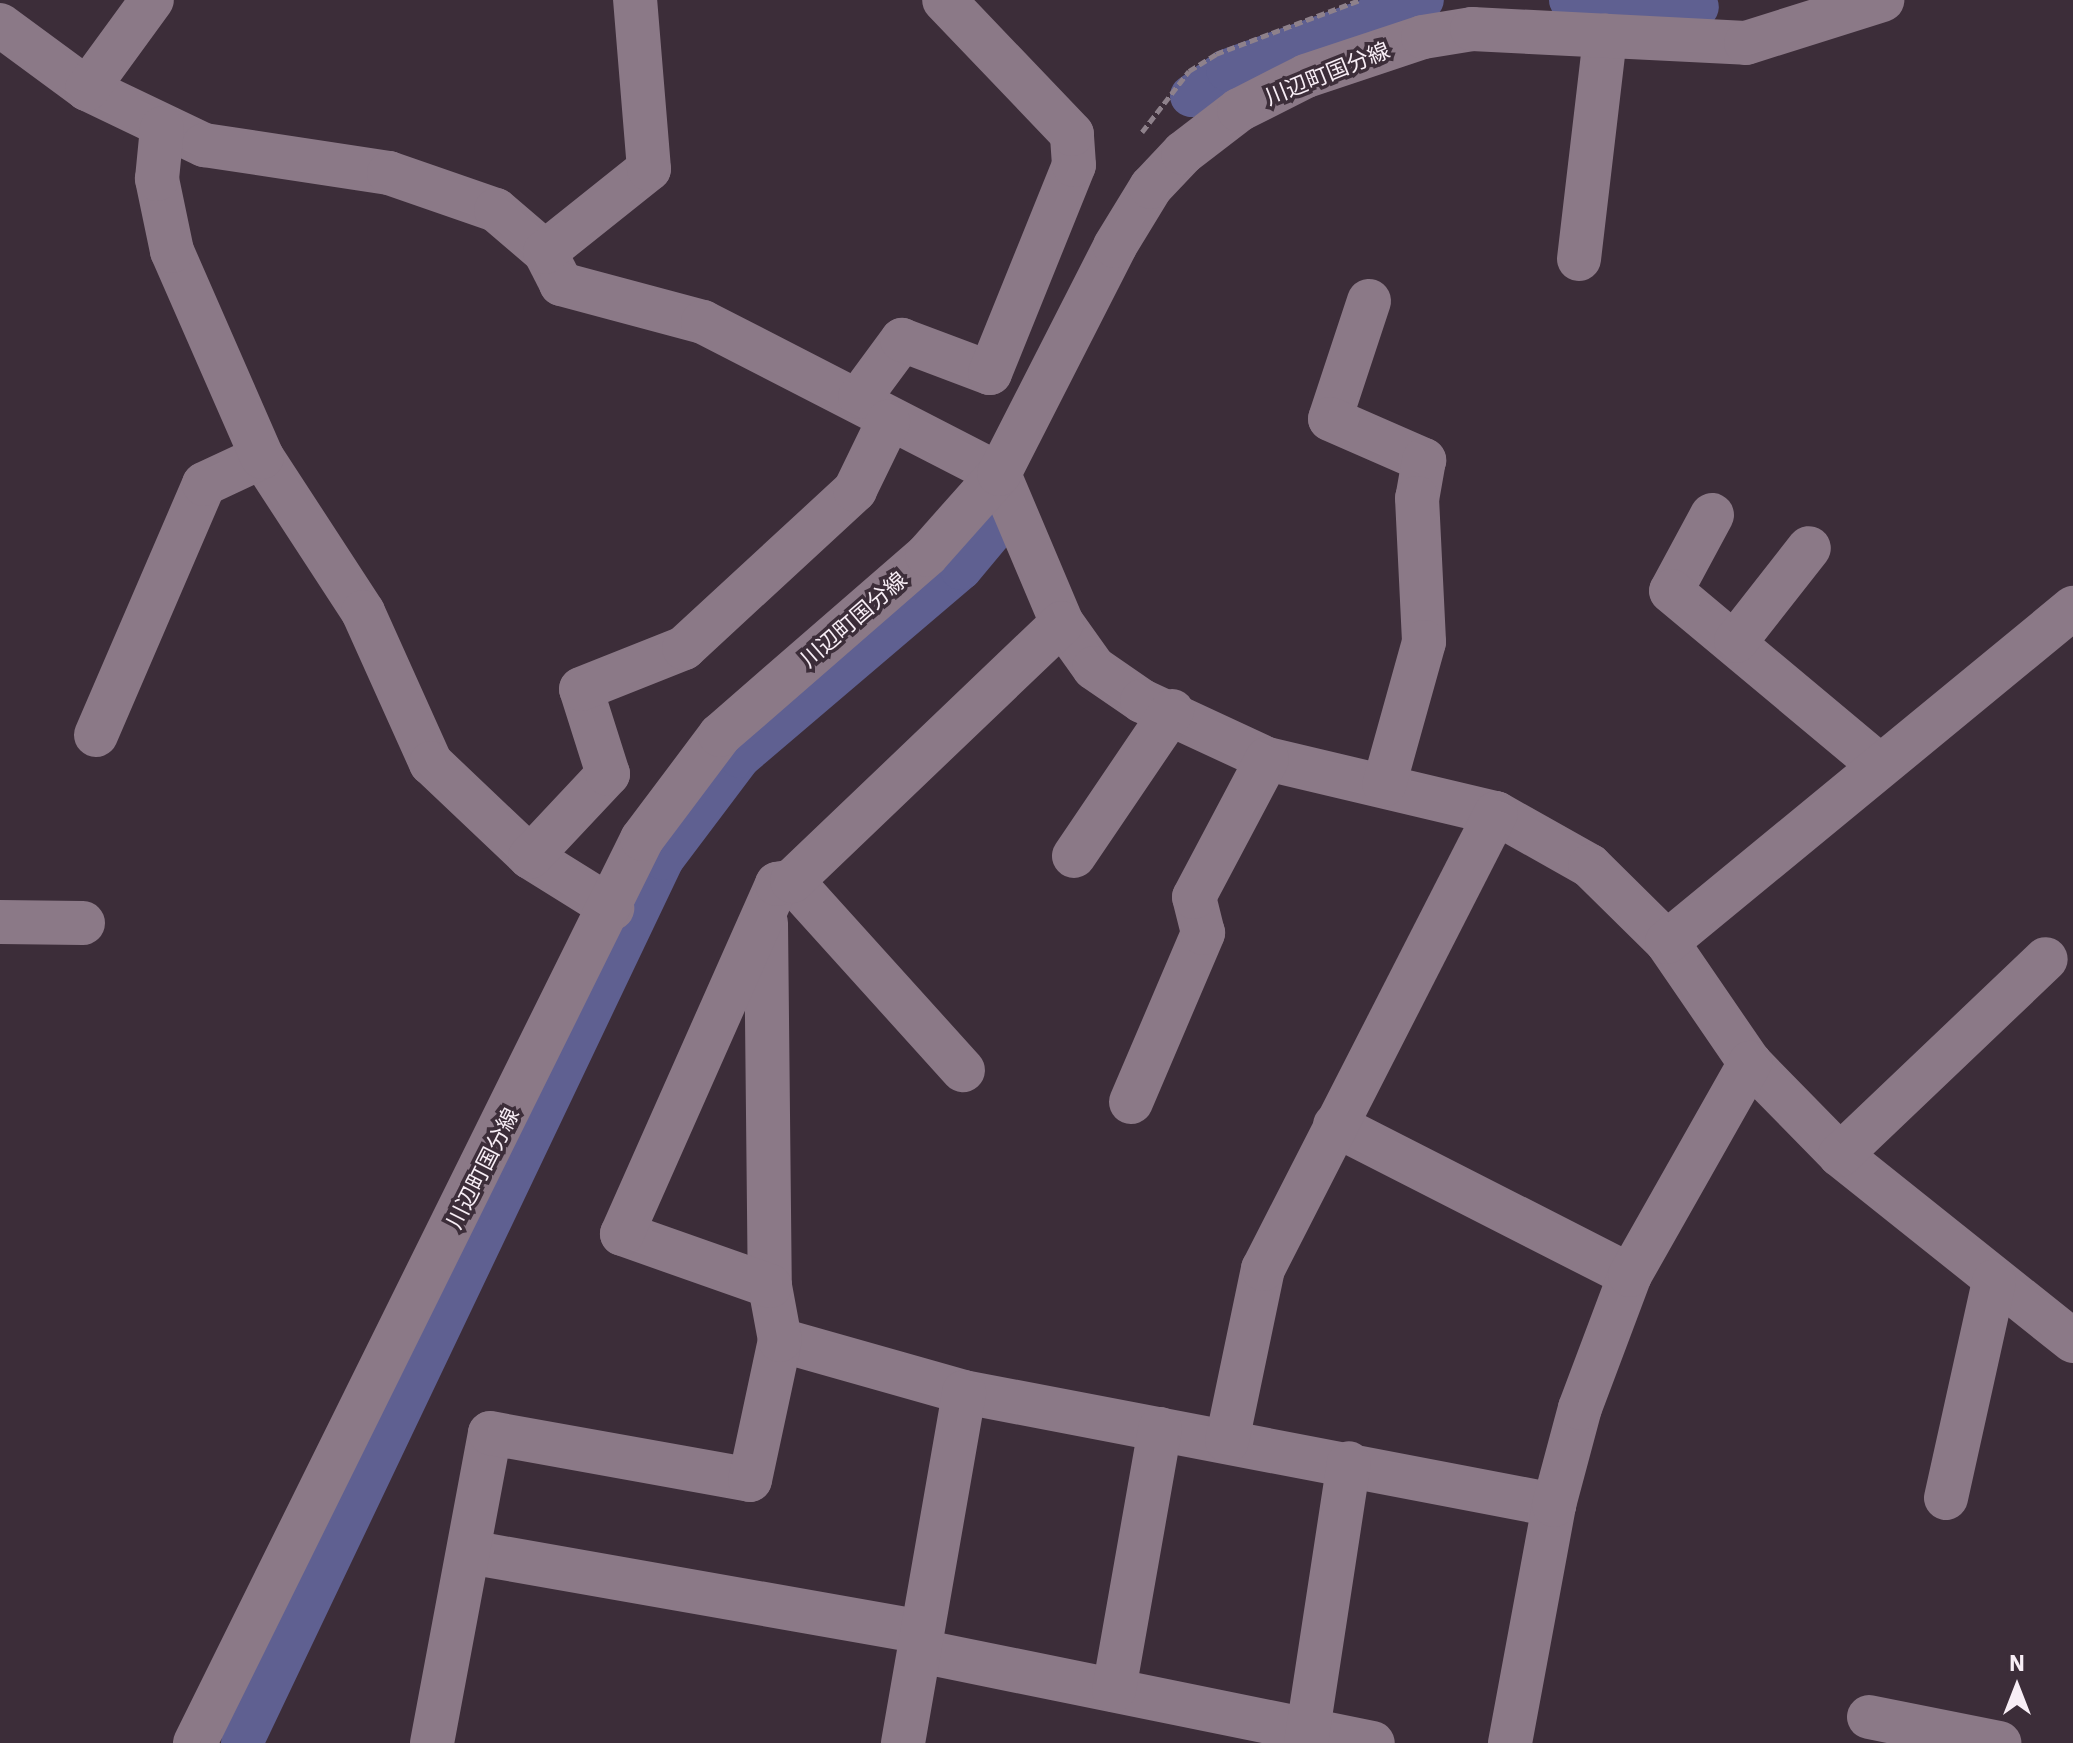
<!DOCTYPE html>
<meta charset="utf-8">
<style>
body{margin:0}
#map{position:relative;width:2073px;height:1743px;overflow:hidden;background:#3c2d39;font-family:"IBM Plex Sans","Noto Sans JP",sans-serif}
div>[style]{position:absolute}
[style*='--x']{left:calc(var(--x)*1px);top:calc(var(--y)*1px);width:calc(var(--w)*1px);rotate:calc(var(--a)*1deg)}
.canal>*{height:42px;margin:-21px;padding:0 21px;transform-origin:21px;border-radius:21px;background:#5f6091}
.path>*{height:5px;margin-top:-2.5px;transform-origin:0;background:repeating-linear-gradient(90deg,#8e818b 0 8px,transparent 0 12px)}
.minor>*{height:44px;margin:-22px;padding:0 22px;transform-origin:22px;border-radius:22px;background:#8b7987}
span{translate:-50% -50%;white-space:nowrap;text-align:center;line-height:1.15;-webkit-text-stroke:7px #3c2d39;paint-order:stroke}
.street-label{font-size:22px;color:#f8eef6}
.north{position:absolute;left:1977px;top:1647px;width:80px;height:80px;-webkit-text-stroke:6px #3c2d39;paint-order:stroke;rotate:0deg;font-size:22px;font-weight:700;line-height:32px;text-align:center;color:#f8eef6}
.north::after{content:'';display:block;margin:auto;width:28px;height:36px;background:#f8eef6;clip-path:polygon(50% 0,100% 100%,50% 72%,0 100%)}
</style>
<div id="map">
<div class="canal">
<div style="--x:1570;--y:0;--w:128;--a:3.1"></div>
<div style="--x:1191;--y:96;--w:44;--a:-35.8"></div>
<div style="--x:1227;--y:70;--w:208;--a:-19.7"></div>
<div style="--x:242;--y:1743;--w:979;--a:-64.53"></div>
<div style="--x:663;--y:859;--w:128;--a:-53"></div>
<div style="--x:740;--y:757;--w:290;--a:-40.4"></div>
<div style="--x:961;--y:569;--w:55;--a:-50.2"></div>
</div>
<div class="path">
<div style="--x:1142;--y:132;--w:77;--a:-52.4"></div>
<div style="--x:1189;--y:71;--w:32;--a:-32"></div>
<div style="--x:1216;--y:54;--w:154;--a:-20.6"></div>
</div>
<div class="minor">
<div style="--x:0;--y:25;--w:108;--a:36.3"></div>
<div style="--x:87;--y:89;--w:130;--a:25.6"></div>
<div style="--x:204;--y:145;--w:187;--a:8.6"></div>
<div style="--x:389;--y:173;--w:113;--a:19.1"></div>
<div style="--x:496;--y:210;--w:65;--a:40.6"></div>
<div style="--x:545;--y:252;--w:36;--a:63"></div>
<div style="--x:561;--y:284;--w:147;--a:15"></div>
<div style="--x:703;--y:322;--w:333;--a:27.2"></div>
<div style="--x:999;--y:474;--w:162;--a:67.1"></div>
<div style="--x:1062;--y:623;--w:55;--a:54.6"></div>
<div style="--x:1094;--y:668;--w:58;--a:34.5"></div>
<div style="--x:1142;--y:701;--w:138;--a:24.9"></div>
<div style="--x:1267;--y:759;--w:235;--a:13.3"></div>
<div style="--x:1496;--y:813;--w:108;--a:29.4"></div>
<div style="--x:1590;--y:866;--w:108;--a:44.6"></div>
<div style="--x:1667;--y:942;--w:147;--a:55.6"></div>
<div style="--x:1750;--y:1063;--w:129;--a:45.6"></div>
<div style="--x:1840;--y:1155;--w:298;--a:38.6"></div>
<div style="--x:87;--y:89;--w:110;--a:-53.9"></div>
<div style="--x:545;--y:252;--w:133;--a:-38.6"></div>
<div style="--x:649;--y:169;--w:170;--a:-94.7"></div>
<div style="--x:1579;--y:259;--w:225;--a:-83.3"></div>
<div style="--x:1369;--y:301;--w:124;--a:108.3"></div>
<div style="--x:1330;--y:419;--w:103;--a:23.6"></div>
<div style="--x:1424;--y:460;--w:39;--a:100"></div>
<div style="--x:1417;--y:498;--w:144;--a:87.2"></div>
<div style="--x:1424;--y:642;--w:148;--a:105.6"></div>
<div style="--x:860;--y:397;--w:71;--a:-53.6"></div>
<div style="--x:902;--y:340;--w:94;--a:20.6"></div>
<div style="--x:990;--y:373;--w:224;--a:-68"></div>
<div style="--x:1074;--y:165;--w:31;--a:-94"></div>
<div style="--x:1072;--y:134;--w:185;--a:-133.7"></div>
<div style="--x:262;--y:457;--w:185;--a:56.9"></div>
<div style="--x:363;--y:612;--w:166;--a:65.8"></div>
<div style="--x:431;--y:763;--w:137;--a:43.5"></div>
<div style="--x:530;--y:857;--w:97;--a:31.9"></div>
<div style="--x:1712;--y:515;--w:86;--a:118.3"></div>
<div style="--x:1671;--y:591;--w:268;--a:39.9"></div>
<div style="--x:1736;--y:641;--w:118;--a:-51.9"></div>
<div style="--x:96;--y:735;--w:273;--a:-66.7"></div>
<div style="--x:204;--y:484;--w:64;--a:-25"></div>
<div style="--x:262;--y:457;--w:225;--a:-113.6"></div>
<div style="--x:172;--y:251;--w:74;--a:-101.8"></div>
<div style="--x:157;--y:179;--w:51;--a:-84.4"></div>
<div style="--x:1074;--y:856;--w:175;--a:-55.9"></div>
<div style="--x:530;--y:857;--w:114;--a:-46.8"></div>
<div style="--x:608;--y:774;--w:89;--a:-107.6"></div>
<div style="--x:581;--y:689;--w:111;--a:-21.7"></div>
<div style="--x:684;--y:648;--w:233;--a:-42.7"></div>
<div style="--x:855;--y:490;--w:76;--a:-64.1"></div>
<div style="--x:792;--y:881;--w:255;--a:47.9"></div>
<div style="--x:0;--y:922;--w:83;--a:0.7"></div>
<div style="--x:766;--y:923;--w:363;--a:89.4"></div>
<div style="--x:1667;--y:942;--w:526;--a:-39.44"></div>
<div style="--x:1131;--y:1102;--w:184;--a:-66.9"></div>
<div style="--x:1203;--y:933;--w:37;--a:-104"></div>
<div style="--x:1194;--y:897;--w:156;--a:-62.1"></div>
<div style="--x:1335;--y:1125;--w:331;--a:27"></div>
<div style="--x:1840;--y:1155;--w:284;--a:-43.6"></div>
<div style="--x:780;--y:1340;--w:191;--a:15.8"></div>
<div style="--x:964;--y:1392;--w:601;--a:10.84"></div>
<div style="--x:1227;--y:1441;--w:176;--a:-78.2"></div>
<div style="--x:1263;--y:1269;--w:512;--a:-62.93"></div>
<div style="--x:1946;--y:1498;--w:222;--a:-77.5"></div>
<div style="--x:469;--y:1552;--w:460;--a:10"></div>
<div style="--x:920;--y:1651;--w:462;--a:11.5"></div>
<div style="--x:1114;--y:1690;--w:265;--a:-80"></div>
<div style="--x:1869;--y:1717;--w:133;--a:11.3"></div>
<div style="--x:195;--y:1743;--w:1008;--a:-63.69"></div>
<div style="--x:642;--y:839;--w:130;--a:-53.1"></div>
<div style="--x:720;--y:735;--w:274;--a:-41"></div>
<div style="--x:927;--y:555;--w:108;--a:-48.4"></div>
<div style="--x:999;--y:474;--w:256;--a:-63"></div>
<div style="--x:1115;--y:246;--w:69;--a:-58.6"></div>
<div style="--x:1151;--y:187;--w:47;--a:-46.7"></div>
<div style="--x:1183;--y:153;--w:71;--a:-37.5"></div>
<div style="--x:1239;--y:110;--w:75;--a:-26.9"></div>
<div style="--x:1306;--y:76;--w:123;--a:-18.4"></div>
<div style="--x:1423;--y:37;--w:50;--a:-9.3"></div>
<div style="--x:1472;--y:29;--w:274;--a:2.9"></div>
<div style="--x:1746;--y:43;--w:143;--a:-17.5"></div>
<div style="--x:432;--y:1743;--w:315;--a:-79.4"></div>
<div style="--x:490;--y:1433;--w:264;--a:10.2"></div>
<div style="--x:750;--y:1480;--w:143;--a:-77.9"></div>
<div style="--x:780;--y:1340;--w:55;--a:-100.5"></div>
<div style="--x:770;--y:1286;--w:157;--a:-160.6"></div>
<div style="--x:622;--y:1234;--w:383;--a:-66.1"></div>
<div style="--x:777;--y:884;--w:15;--a:-11"></div>
<div style="--x:792;--y:881;--w:373;--a:-43.7"></div>
<div style="--x:903;--y:1743;--w:356;--a:-80.1"></div>
<div style="--x:1306;--y:1743;--w:283;--a:-81.3"></div>
<div style="--x:1510;--y:1743;--w:242;--a:-79.5"></div>
<div style="--x:1554;--y:1505;--w:100;--a:-75"></div>
<div style="--x:1580;--y:1408;--w:142;--a:-69.4"></div>
<div style="--x:1630;--y:1275;--w:244;--a:-60.5"></div>
</div>
<div class="street-label">
<span style="left:1327px;top:73px;rotate:-22deg">川辺町国分線</span>
<span style="left:853px;top:619px;rotate:-41deg">川辺町国分線</span>
<span style="left:482px;top:1168px;rotate:-63deg">川辺町国分線</span>
</div>
<div class="north">N</div>
</div>
